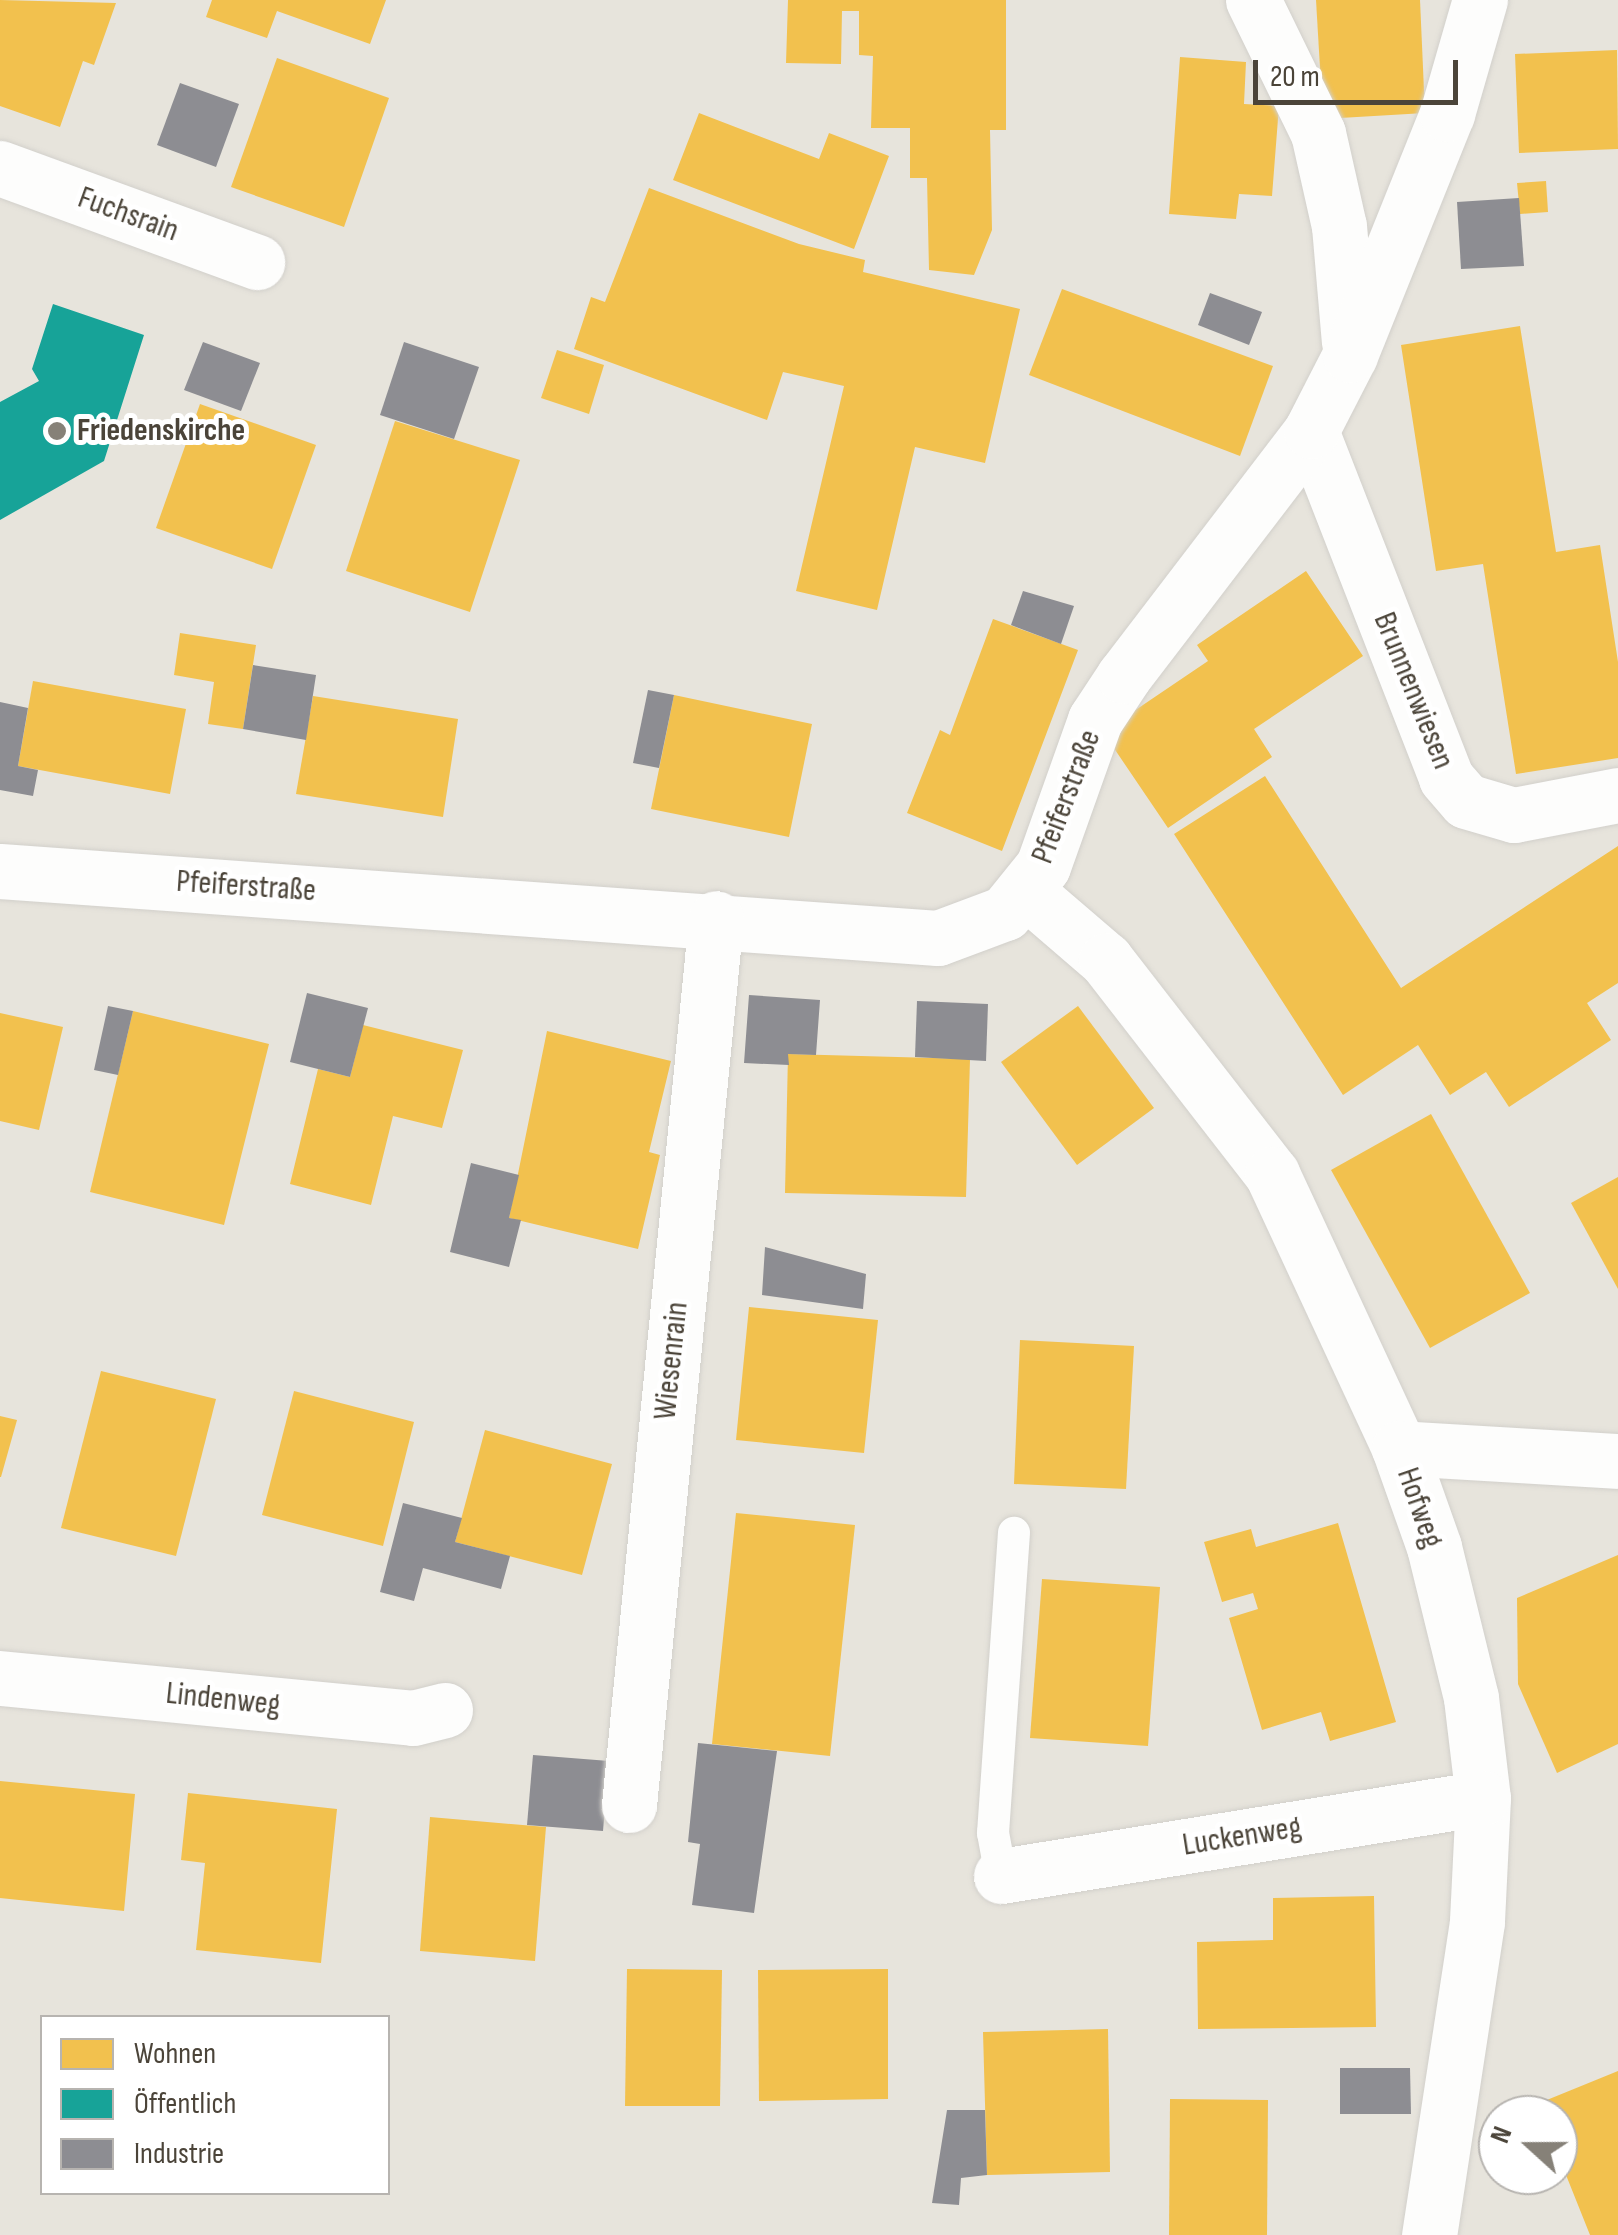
<!DOCTYPE html>
<meta charset="utf-8">
<style>
body{margin:0}
#map{position:relative;width:1618px;height:2235px;overflow:hidden;background:#f4f2ee;font-family:"Sofia Sans Condensed",sans-serif}
div>[style]{position:absolute}
[style*='--x']{left:calc(var(--x)*1px);top:calc(var(--y)*1px);width:calc(var(--w)*1px);rotate:calc(var(--a)*1deg)}
.residential>*{inset:0;background:#e7e4dc}
.homes>*{inset:0;background:#f2c14e}
.public>*{inset:0;background:#17a398}
.industry>*{inset:0;background:#8d8d92}
.roads{filter:drop-shadow(0 0 2px #d2d0cb) drop-shadow(0 0 2px #d2d0cb)}
.service>*{height:32px;margin:-16px;padding:0 16px;transform-origin:16px;border-radius:16px;background:#fdfdfc}
.minor>*{height:55px;margin:-27.5px;padding:0 27.5px;transform-origin:27.5px;border-radius:27.5px;background:#fdfdfc}
.dots>*{width:28px;height:28px;translate:-50% -50%;box-sizing:border-box;border:5px solid #fff;border-radius:50%}
span{translate:-50% -50%;white-space:nowrap;text-align:center;line-height:1.15;-webkit-text-stroke:10px #fff;paint-order:stroke}
.street-label{font-size:32px;color:#4b4439}
.poi-label{font-size:32px;color:#4b4439;font-weight:700}
.left{translate:0 -50%;text-align:left}
.legend{position:absolute;left:40px;top:2015px;width:350px;height:180px;box-sizing:border-box;background:#fff;border:2px solid #b7b4b0;margin:0;padding:12px 18px;list-style:none;font-size:30px;color:#4b4439}
.legend li{display:flex;align-items:center;gap:20px;height:50px}
.legend b{width:50px;border:2px solid #b7b4b0}
.north{position:absolute;left:1478px;top:2095px;width:100px;height:100px;box-sizing:border-box;background:#fff;border:2px solid #b7b4b0;border-radius:50%;rotate:291deg;font-size:28px;font-weight:700;line-height:40px;text-align:center;color:#4b4439}
.north::after{content:'';display:block;margin:auto;width:35px;height:45px;background:#868178;clip-path:polygon(50% 0,100% 100%,50% 72%,0 100%)}
.scale{position:absolute;left:1253px;top:60px;width:205px;height:45px;box-sizing:border-box;border:5px solid #4b4439;border-top:0;padding-left:12px;font-size:30px;line-height:35px;white-space:nowrap;color:#4b4439;-webkit-text-stroke:8px #fff;paint-order:stroke}
</style>
<div id="map">
<div class="residential">
<div style="clip-path:polygon(evenodd,0 0,1618px 0,1618px 2235px,0 2235px,0 0,42px 2018px,388px 2018px,388px 2192px,42px 2192px,42px 2018px,0 0,1498px 2115px,1558px 2115px,1558px 2175px,1498px 2175px,1498px 2115px)"></div>
</div>
<div class="homes">
<div style="clip-path:polygon(0 0,116px 3px,94px 65px,83px 61px,60px 127px,0 106px)"></div>
<div style="clip-path:polygon(212px 0,386px 0,370px 44px,277px 11px,267px 38px,206px 17px)"></div>
<div style="clip-path:polygon(788px 0,1006px 0,1006px 130px,990px 130px,992px 230px,974px 275px,929px 270px,927px 178px,910px 178px,910px 128px,871px 128px,873px 56px,859px 55px,859px 11px,842px 11px,841px 64px,786px 63px)"></div>
<div style="clip-path:polygon(1316px 0,1420px 0,1425px 113px,1323px 119px)"></div>
<div style="clip-path:polygon(1617px 50px,1618px 149px,1519px 153px,1515px 54px)"></div>
<div style="clip-path:polygon(1180px 57px,1246px 62px,1244px 104px,1279px 106px,1272px 196px,1239px 194px,1236px 219px,1169px 214px)"></div>
<div style="clip-path:polygon(277px 58px,389px 98px,344px 227px,231px 187px)"></div>
<div style="clip-path:polygon(699px 113px,819px 159px,829px 133px,889px 156px,854px 249px,673px 180px)"></div>
<div style="clip-path:polygon(1546px 181px,1548px 212px,1520px 214px,1517px 183px)"></div>
<div style="clip-path:polygon(649px 188px,799px 244px,865px 260px,863px 272px,1020px 309px,985px 463px,915px 447px,877px 610px,796px 591px,844px 386px,783px 372px,767px 420px,574px 349px,591px 297px,605px 302px)"></div>
<div style="clip-path:polygon(1062px 289px,1273px 366px,1240px 456px,1029px 375px)"></div>
<div style="clip-path:polygon(1520px 326px,1556px 552px,1600px 545px,1618px 662px,1618px 758px,1516px 774px,1483px 564px,1436px 571px,1401px 345px)"></div>
<div style="clip-path:polygon(557px 350px,604px 365px,589px 414px,541px 398px)"></div>
<div style="clip-path:polygon(200px 404px,316px 445px,272px 569px,156px 528px)"></div>
<div style="clip-path:polygon(395px 421px,520px 460px,470px 612px,346px 571px)"></div>
<div style="clip-path:polygon(1306px 571px,1363px 656px,1254px 729px,1272px 757px,1168px 828px,1103px 732px,1208px 661px,1197px 645px)"></div>
<div style="clip-path:polygon(993px 619px,1078px 650px,1002px 851px,907px 813px,940px 730px,950px 735px)"></div>
<div style="clip-path:polygon(180px 633px,256px 645px,243px 729px,208px 724px,214px 682px,174px 675px)"></div>
<div style="clip-path:polygon(33px 681px,186px 709px,170px 794px,18px 766px)"></div>
<div style="clip-path:polygon(674px 695px,812px 724px,789px 837px,651px 809px)"></div>
<div style="clip-path:polygon(313px 696px,458px 719px,443px 817px,296px 794px)"></div>
<div style="clip-path:polygon(1265px 776px,1401px 988px,1618px 846px,1618px 983px,1587px 1003px,1611px 1040px,1509px 1107px,1486px 1072px,1450px 1095px,1418px 1045px,1343px 1095px,1174px 834px)"></div>
<div style="clip-path:polygon(1078px 1006px,1154px 1108px,1077px 1165px,1001px 1062px)"></div>
<div style="clip-path:polygon(133px 1011px,269px 1044px,224px 1225px,90px 1192px)"></div>
<div style="clip-path:polygon(0 1013px,63px 1027px,39px 1130px,0 1121px)"></div>
<div style="clip-path:polygon(363px 1025px,463px 1050px,442px 1128px,393px 1116px,371px 1205px,290px 1184px,318px 1069px,350px 1077px)"></div>
<div style="clip-path:polygon(547px 1031px,671px 1061px,649px 1152px,660px 1155px,638px 1249px,509px 1218px)"></div>
<div style="clip-path:polygon(788px 1054px,970px 1059px,966px 1197px,785px 1193px)"></div>
<div style="clip-path:polygon(1431px 1114px,1530px 1293px,1430px 1348px,1331px 1170px)"></div>
<div style="clip-path:polygon(1618px 1177px,1618px 1289px,1571px 1203px)"></div>
<div style="clip-path:polygon(749px 1307px,878px 1320px,864px 1453px,736px 1440px)"></div>
<div style="clip-path:polygon(1020px 1340px,1134px 1346px,1126px 1489px,1014px 1484px)"></div>
<div style="clip-path:polygon(101px 1371px,216px 1399px,176px 1556px,61px 1528px)"></div>
<div style="clip-path:polygon(294px 1391px,414px 1422px,383px 1546px,262px 1515px)"></div>
<div style="clip-path:polygon(0 1416px,17px 1420px,1px 1477px,0 1477px)"></div>
<div style="clip-path:polygon(485px 1430px,612px 1464px,582px 1575px,455px 1542px)"></div>
<div style="clip-path:polygon(736px 1513px,855px 1525px,830px 1756px,712px 1744px)"></div>
<div style="clip-path:polygon(1338px 1523px,1396px 1722px,1330px 1741px,1321px 1712px,1262px 1730px,1229px 1618px,1258px 1609px,1253px 1593px,1222px 1602px,1204px 1542px,1251px 1529px,1256px 1547px)"></div>
<div style="clip-path:polygon(1618px 1555px,1618px 1744px,1557px 1773px,1518px 1684px,1517px 1598px)"></div>
<div style="clip-path:polygon(1042px 1579px,1160px 1587px,1148px 1746px,1030px 1738px)"></div>
<div style="clip-path:polygon(0 1781px,135px 1794px,124px 1911px,0 1898px)"></div>
<div style="clip-path:polygon(188px 1793px,337px 1809px,321px 1963px,196px 1950px,205px 1863px,181px 1860px)"></div>
<div style="clip-path:polygon(430px 1817px,546px 1827px,535px 1961px,420px 1951px)"></div>
<div style="clip-path:polygon(1374px 1896px,1376px 2027px,1198px 2029px,1197px 1942px,1273px 1940px,1273px 1898px)"></div>
<div style="clip-path:polygon(627px 1969px,722px 1970px,720px 2106px,625px 2106px)"></div>
<div style="clip-path:polygon(888px 1969px,888px 2099px,759px 2101px,758px 1970px)"></div>
<div style="clip-path:polygon(1108px 2029px,1110px 2172px,987px 2175px,983px 2032px)"></div>
<div style="clip-path:polygon(1618px 2071px,1618px 2235px,1590px 2235px,1558px 2155px,1558px 2115px,1542px 2115px,1537px 2104px)"></div>
<div style="clip-path:polygon(1170px 2099px,1268px 2100px,1267px 2235px,1169px 2235px)"></div>
</div>
<div class="public">
<div style="clip-path:polygon(53px 304px,144px 335px,104px 461px,0 520px,0 402px,39px 381px,32px 369px)"></div>
</div>
<div class="industry">
<div style="clip-path:polygon(180px 83px,239px 104px,216px 167px,157px 145px)"></div>
<div style="clip-path:polygon(1519px 198px,1524px 266px,1461px 269px,1457px 202px)"></div>
<div style="clip-path:polygon(1210px 293px,1262px 312px,1249px 345px,1198px 325px)"></div>
<div style="clip-path:polygon(203px 342px,260px 363px,241px 411px,184px 390px)"></div>
<div style="clip-path:polygon(404px 342px,479px 367px,454px 439px,380px 415px)"></div>
<div style="clip-path:polygon(1023px 591px,1074px 606px,1061px 644px,1011px 625px)"></div>
<div style="clip-path:polygon(253px 665px,316px 675px,306px 740px,243px 729px)"></div>
<div style="clip-path:polygon(648px 690px,674px 695px,659px 768px,633px 763px)"></div>
<div style="clip-path:polygon(0 702px,28px 708px,18px 766px,38px 770px,33px 796px,0 790px)"></div>
<div style="clip-path:polygon(307px 993px,368px 1008px,350px 1077px,290px 1062px)"></div>
<div style="clip-path:polygon(749px 995px,820px 1000px,816px 1055px,788px 1054px,789px 1065px,744px 1063px)"></div>
<div style="clip-path:polygon(917px 1001px,988px 1004px,986px 1061px,915px 1057px)"></div>
<div style="clip-path:polygon(108px 1006px,133px 1011px,118px 1075px,94px 1070px)"></div>
<div style="clip-path:polygon(471px 1163px,519px 1175px,509px 1218px,521px 1220px,509px 1267px,450px 1252px)"></div>
<div style="clip-path:polygon(765px 1247px,866px 1274px,863px 1309px,762px 1295px)"></div>
<div style="clip-path:polygon(403px 1503px,462px 1518px,455px 1542px,510px 1556px,501px 1589px,423px 1568px,414px 1601px,380px 1592px)"></div>
<div style="clip-path:polygon(698px 1743px,777px 1751px,754px 1913px,692px 1905px,700px 1844px,688px 1842px)"></div>
<div style="clip-path:polygon(533px 1755px,609px 1761px,603px 1831px,527px 1825px)"></div>
<div style="clip-path:polygon(1340px 2068px,1410px 2068px,1411px 2114px,1340px 2114px)"></div>
<div style="clip-path:polygon(947px 2110px,985px 2110px,987px 2175px,961px 2178px,959px 2205px,932px 2203px)"></div>
</div>
<div class="roads">
<div class="service">
<div style="--x:1001;--y:1876;--w:44;--a:-100.5"></div>
<div style="--x:993;--y:1833;--w:301;--a:-86"></div>
</div>
<div class="minor">
<div style="--x:1253;--y:0;--w:148;--a:64"></div>
<div style="--x:1318;--y:133;--w:95;--a:77.3"></div>
<div style="--x:1339;--y:226;--w:116;--a:85.1"></div>
<div style="--x:0;--y:168;--w:274;--a:20.1"></div>
<div style="--x:1311;--y:431;--w:372;--a:68.7"></div>
<div style="--x:1446;--y:778;--w:30;--a:49"></div>
<div style="--x:1466;--y:801;--w:50;--a:16.3"></div>
<div style="--x:1514;--y:815;--w:106;--a:-10.9"></div>
<div style="--x:0;--y:871;--w:940;--a:4.09"></div>
<div style="--x:938;--y:938;--w:72;--a:-20.5"></div>
<div style="--x:1005;--y:913;--w:60;--a:-51"></div>
<div style="--x:1043;--y:866;--w:155;--a:-70.4"></div>
<div style="--x:1095;--y:720;--w:53;--a:-56.6"></div>
<div style="--x:1124;--y:676;--w:308;--a:-52.6"></div>
<div style="--x:1311;--y:431;--w:85;--a:-62.8"></div>
<div style="--x:1350;--y:355;--w:260;--a:-68.1"></div>
<div style="--x:1447;--y:114;--w:119;--a:-73.9"></div>
<div style="--x:1028;--y:893;--w:103;--a:40.7"></div>
<div style="--x:1106;--y:960;--w:271;--a:52.2"></div>
<div style="--x:1272;--y:1174;--w:302;--a:65.1"></div>
<div style="--x:1399;--y:1448;--w:105;--a:70.5"></div>
<div style="--x:1434;--y:1547;--w:155;--a:76.2"></div>
<div style="--x:1471;--y:1698;--w:101;--a:83.2"></div>
<div style="--x:1483;--y:1798;--w:124;--a:92.8"></div>
<div style="--x:1477;--y:1922;--w:317;--a:98.7"></div>
<div style="--x:1399;--y:1448;--w:219;--a:3.4"></div>
<div style="--x:0;--y:1678;--w:415;--a:5.5"></div>
<div style="--x:413;--y:1718;--w:33;--a:-14"></div>
<div style="--x:629;--y:1805;--w:891;--a:-84.4"></div>
<div style="--x:1001;--y:1876;--w:488;--a:-9.2"></div>
</div>
</div>
<div class="dots">
<div style="left:57px;top:431px;background:#868178"></div>
</div>
<div class="street-label">
<span style="left:128px;top:215px;rotate:20deg">Fuchsrain</span>
<span style="left:1413px;top:691px;rotate:68deg">Brunnenwiesen</span>
<span style="left:1067px;top:797px;rotate:-69deg">Pfeiferstraße</span>
<span style="left:246px;top:887px;rotate:4deg">Pfeiferstraße</span>
<span style="left:672px;top:1361px;rotate:-84deg">Wiesenrain</span>
<span style="left:1419px;top:1508px;rotate:71deg">Hofweg</span>
<span style="left:223px;top:1700px;rotate:6deg">Lindenweg</span>
<span style="left:1242px;top:1837px;rotate:-9deg">Luckenweg</span>
</div>
<div class="poi-label">
<span class="left" style="left:77px;top:431px">Friedenskirche</span>
</div>
<ul class="legend">
<li><b style="height:28px;background:#f2c14e"></b>Wohnen</li>
<li><b style="height:28px;background:#17a398"></b>Öffentlich</li>
<li><b style="height:28px;background:#8d8d92"></b>Industrie</li>
</ul>
<div class="north">N</div>
<div class="scale">20 m</div>
</div>
